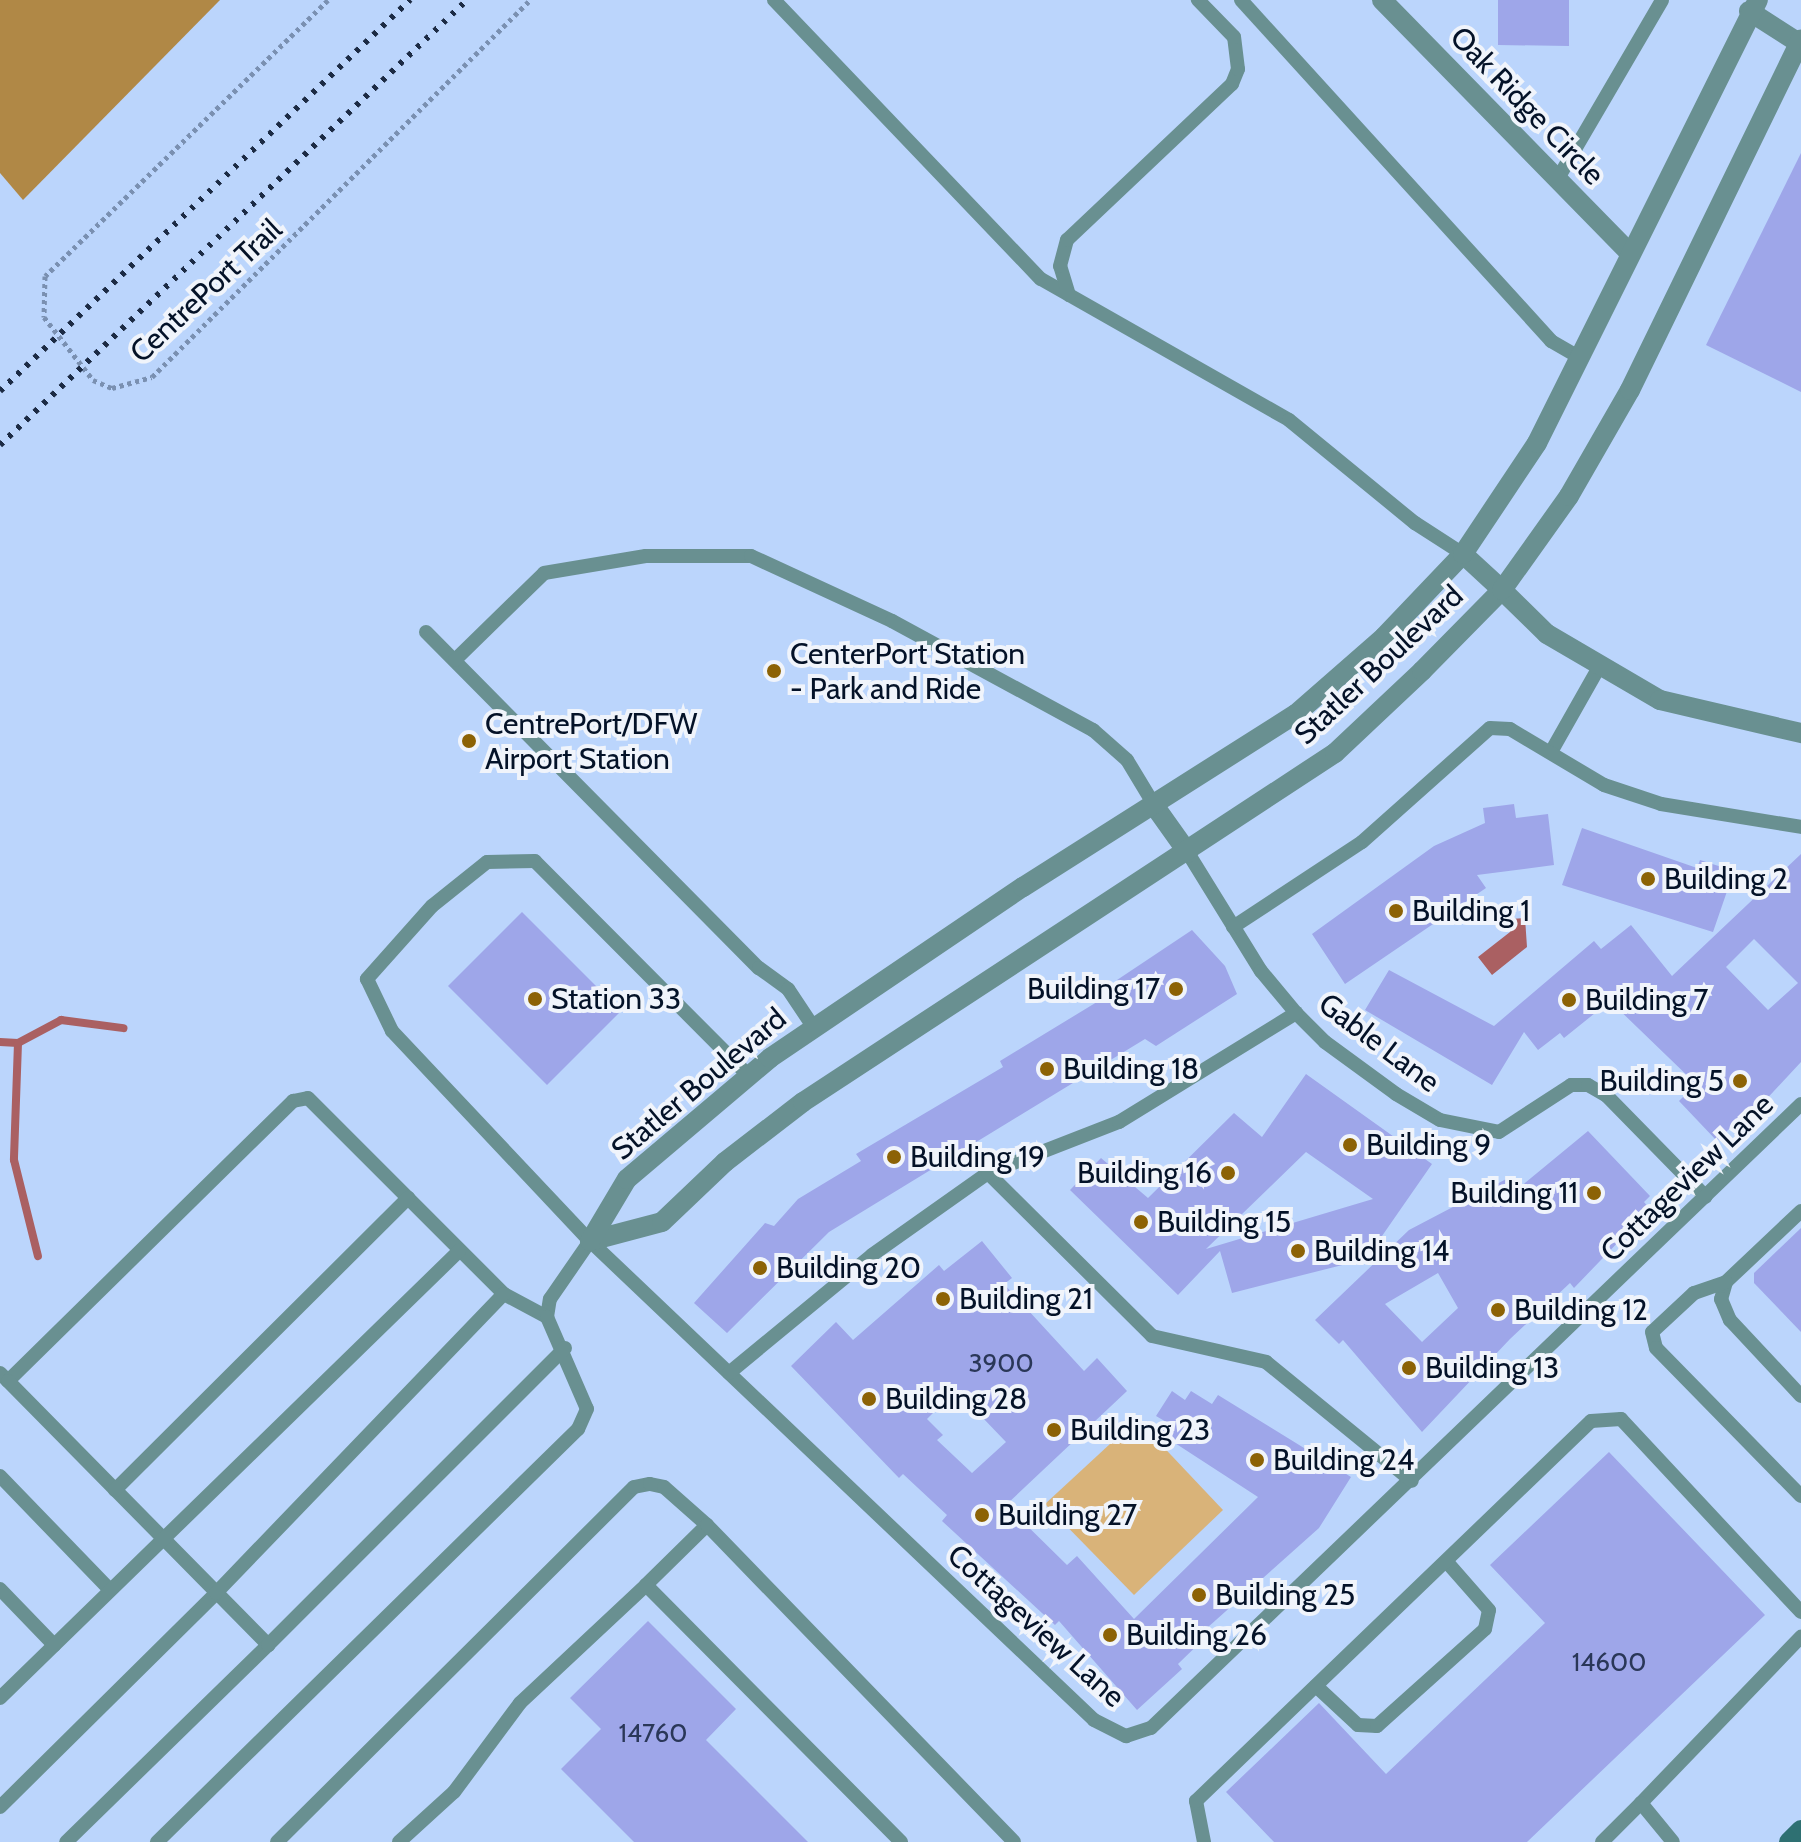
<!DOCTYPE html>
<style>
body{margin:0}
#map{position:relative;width:1801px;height:1842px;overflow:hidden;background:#bbd5fc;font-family:Cabin,sans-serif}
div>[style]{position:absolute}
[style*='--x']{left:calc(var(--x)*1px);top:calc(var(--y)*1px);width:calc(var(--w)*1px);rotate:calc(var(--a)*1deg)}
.green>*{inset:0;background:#d9b379}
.forest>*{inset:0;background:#b08846}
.water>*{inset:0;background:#aa6062}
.stream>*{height:8px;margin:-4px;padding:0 4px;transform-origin:4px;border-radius:4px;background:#aa6062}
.building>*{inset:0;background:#9ea6e9}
.path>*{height:5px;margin-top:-2.5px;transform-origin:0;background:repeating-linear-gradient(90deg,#7a90b1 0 4px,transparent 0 8px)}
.service>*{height:14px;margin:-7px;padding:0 7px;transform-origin:7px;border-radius:7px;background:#699091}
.minor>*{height:20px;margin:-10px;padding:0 10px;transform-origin:10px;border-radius:10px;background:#699091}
.tertiary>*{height:20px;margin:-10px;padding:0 10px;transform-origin:10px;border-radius:10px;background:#699091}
.secondary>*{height:20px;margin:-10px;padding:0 10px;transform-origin:10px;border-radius:10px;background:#2e7072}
.rail>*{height:6px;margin-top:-3px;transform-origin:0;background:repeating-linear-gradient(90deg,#1c2b44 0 4px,transparent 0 12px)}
.dots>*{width:22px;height:22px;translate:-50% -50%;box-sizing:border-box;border:4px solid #f0f4fb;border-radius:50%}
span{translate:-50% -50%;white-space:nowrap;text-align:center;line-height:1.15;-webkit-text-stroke:8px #f0f4fb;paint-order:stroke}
.number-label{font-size:26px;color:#2a3758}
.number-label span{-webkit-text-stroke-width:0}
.street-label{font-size:30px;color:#041228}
.poi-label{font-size:30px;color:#041228}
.left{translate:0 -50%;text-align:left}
.right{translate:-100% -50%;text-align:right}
</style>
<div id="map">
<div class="green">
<div style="clip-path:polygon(1137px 1419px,1223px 1510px,1134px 1595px,1045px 1504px)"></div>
</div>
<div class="forest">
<div style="clip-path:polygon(0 0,220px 0,23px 200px,0 173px)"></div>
</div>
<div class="water">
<div style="clip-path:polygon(1525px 918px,1527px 947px,1492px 975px,1478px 957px,1510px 932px,1511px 919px)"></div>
</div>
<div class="stream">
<div style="--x:0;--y:1042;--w:18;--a:3"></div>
<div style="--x:18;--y:1043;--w:49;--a:-28.1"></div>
<div style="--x:61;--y:1020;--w:63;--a:7.4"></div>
<div style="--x:18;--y:1043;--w:117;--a:92"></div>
<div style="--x:14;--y:1160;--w:99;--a:76"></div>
</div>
<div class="building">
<div style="clip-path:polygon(1498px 0,1569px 0,1569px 46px,1498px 45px)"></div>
<div style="clip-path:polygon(1801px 153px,1801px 392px,1706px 345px)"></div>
<div style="clip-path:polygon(1514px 804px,1516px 818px,1548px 814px,1554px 865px,1477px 875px,1486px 888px,1345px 984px,1312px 934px,1434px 846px,1485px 823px,1483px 808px)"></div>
<div style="clip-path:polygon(1582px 828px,1697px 868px,1700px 860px,1734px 871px,1713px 932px,1562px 885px)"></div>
<div style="clip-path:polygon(evenodd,1801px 854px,1801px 1062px,1736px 1132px,1731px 1127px,1717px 1141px,1679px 1101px,1696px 1084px,1610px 1001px,1564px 1038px,1560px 1033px,1538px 1050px,1524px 1032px,1492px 1085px,1365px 1010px,1389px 970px,1494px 1026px,1594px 941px,1601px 949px,1631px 925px,1672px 976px,1801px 854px,1754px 939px,1798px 983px,1768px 1010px,1726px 967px,1754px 939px)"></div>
<div style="clip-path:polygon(522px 912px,621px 1011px,547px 1085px,448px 986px)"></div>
<div style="clip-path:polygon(1192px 930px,1225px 966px,1237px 994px,1156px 1046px,1145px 1039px,829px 1232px,727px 1333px,694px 1303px,765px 1223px,774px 1226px,798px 1199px,861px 1161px,856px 1154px,1003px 1067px,1000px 1061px,1115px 991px,1122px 986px,1117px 980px)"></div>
<div style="clip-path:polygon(evenodd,1306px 1074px,1432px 1164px,1366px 1259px,1232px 1293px,1220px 1251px,1178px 1295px,1070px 1190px,1101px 1158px,1148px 1198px,1234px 1113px,1262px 1137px,1306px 1074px,1306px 1152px,1373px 1199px,1206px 1249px,1306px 1152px)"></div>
<div style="clip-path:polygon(evenodd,1588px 1131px,1650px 1196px,1644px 1202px,1650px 1209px,1574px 1288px,1570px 1283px,1510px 1339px,1422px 1432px,1343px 1340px,1339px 1344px,1315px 1320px,1409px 1230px,1512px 1176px,1519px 1188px,1588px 1131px,1438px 1273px,1458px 1308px,1422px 1342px,1385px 1304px,1438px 1273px)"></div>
<div style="clip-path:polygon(1801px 1228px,1801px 1332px,1754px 1283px,1754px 1273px)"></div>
<div style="clip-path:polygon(evenodd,982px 1241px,1012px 1278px,1004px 1284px,1084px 1371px,1097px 1358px,1127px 1391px,1006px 1505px,1067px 1565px,1077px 1556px,1134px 1619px,1258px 1497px,1161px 1434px,1168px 1423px,1156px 1416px,1172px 1391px,1185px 1400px,1191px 1391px,1212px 1404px,1218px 1395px,1351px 1477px,1319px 1528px,1207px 1628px,1211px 1632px,1178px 1664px,1182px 1669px,1137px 1710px,1059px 1621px,1055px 1625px,942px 1521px,947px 1515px,903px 1474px,899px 1478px,791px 1366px,836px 1322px,853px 1340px,939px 1265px,944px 1271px,982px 1241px,956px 1390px,1006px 1442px,972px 1473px,937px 1440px,943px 1435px,927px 1419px,956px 1390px)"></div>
<div style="clip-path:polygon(1609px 1452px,1765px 1615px,1527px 1842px,1274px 1842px,1226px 1792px,1319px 1703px,1386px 1774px,1545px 1623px,1490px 1565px)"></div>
<div style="clip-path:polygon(648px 1621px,736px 1709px,706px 1740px,808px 1842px,634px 1842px,561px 1769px,601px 1729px,570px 1698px)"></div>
</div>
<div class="path">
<div style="--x:328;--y:0;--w:395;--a:135.7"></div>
<div style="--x:45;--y:276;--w:41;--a:91.4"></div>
<div style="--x:44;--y:317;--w:80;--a:52.1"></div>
<div style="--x:93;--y:380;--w:21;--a:23"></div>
<div style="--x:112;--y:388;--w:41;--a:-15.4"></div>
<div style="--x:152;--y:377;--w:534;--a:-44.92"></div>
</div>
<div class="service">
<div style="--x:774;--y:0;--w:386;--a:46.3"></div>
<div style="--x:1041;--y:279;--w:285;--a:29.6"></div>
<div style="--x:1289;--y:420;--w:163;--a:39.3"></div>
<div style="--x:1415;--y:523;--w:57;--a:32.9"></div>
<div style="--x:1241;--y:0;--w:461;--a:47.7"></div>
<div style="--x:1551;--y:341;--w:34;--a:30"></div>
<div style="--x:1557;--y:180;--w:208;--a:-59.7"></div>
<div style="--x:1069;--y:295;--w:30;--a:-107"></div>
<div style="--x:1060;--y:266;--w:27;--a:-75"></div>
<div style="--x:1067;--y:240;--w:227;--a:-43.4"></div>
<div style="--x:1232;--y:84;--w:16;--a:-68"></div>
<div style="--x:1238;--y:69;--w:32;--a:-97"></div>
<div style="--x:1234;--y:37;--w:52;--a:-134.2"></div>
<div style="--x:426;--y:632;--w:473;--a:45.3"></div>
<div style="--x:759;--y:968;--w:36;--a:36"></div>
<div style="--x:788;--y:989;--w:47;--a:56.3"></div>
<div style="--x:455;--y:660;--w:124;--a:-44.3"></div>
<div style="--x:544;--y:573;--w:103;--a:-9.5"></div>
<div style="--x:646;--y:556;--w:105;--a:0"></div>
<div style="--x:751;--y:556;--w:155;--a:24.7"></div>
<div style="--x:892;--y:621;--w:229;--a:28.5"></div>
<div style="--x:1093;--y:730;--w:45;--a:41.4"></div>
<div style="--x:1127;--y:760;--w:56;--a:58.9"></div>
<div style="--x:1551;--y:752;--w:98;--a:-60.5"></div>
<div style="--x:1188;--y:853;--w:139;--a:58.3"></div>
<div style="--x:1261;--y:971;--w:55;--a:50.2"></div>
<div style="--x:1296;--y:1013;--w:41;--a:45"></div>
<div style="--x:1325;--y:1042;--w:88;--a:36.2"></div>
<div style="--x:1396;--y:1094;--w:51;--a:30.6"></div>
<div style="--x:1440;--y:1120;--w:60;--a:11.5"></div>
<div style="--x:1499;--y:1132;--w:86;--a:-33.1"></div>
<div style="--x:1571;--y:1085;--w:17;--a:0"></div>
<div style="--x:1588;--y:1085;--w:22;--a:30"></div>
<div style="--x:1607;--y:1096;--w:141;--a:45.6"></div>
<div style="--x:1233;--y:927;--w:154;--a:-33.4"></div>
<div style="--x:1362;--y:842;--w:171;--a:-41.7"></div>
<div style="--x:1490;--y:728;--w:20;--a:3"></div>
<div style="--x:1510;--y:729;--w:109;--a:30.8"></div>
<div style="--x:1604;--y:785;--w:60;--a:18.4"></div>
<div style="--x:1661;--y:804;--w:142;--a:9.3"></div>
<div style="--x:749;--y:1076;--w:303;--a:-134.9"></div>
<div style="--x:535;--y:861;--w:48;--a:178.8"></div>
<div style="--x:487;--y:862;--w:70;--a:141.3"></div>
<div style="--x:432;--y:906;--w:98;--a:131.7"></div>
<div style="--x:367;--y:979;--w:58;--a:64.3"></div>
<div style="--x:392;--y:1031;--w:289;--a:46.7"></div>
<div style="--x:590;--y:1241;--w:695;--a:43.54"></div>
<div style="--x:1094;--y:1720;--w:36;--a:27"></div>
<div style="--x:1126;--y:1736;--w:26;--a:-18"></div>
<div style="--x:1151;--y:1728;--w:901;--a:-43.83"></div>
<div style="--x:988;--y:1173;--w:231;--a:44.8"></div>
<div style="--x:1152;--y:1336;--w:117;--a:12.8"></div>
<div style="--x:1266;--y:1362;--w:188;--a:39.2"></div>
<div style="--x:1801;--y:1211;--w:103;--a:136.6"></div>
<div style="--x:1726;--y:1282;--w:18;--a:106"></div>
<div style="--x:1721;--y:1299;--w:23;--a:67"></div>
<div style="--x:1730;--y:1320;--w:104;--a:46.9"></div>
<div style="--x:1726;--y:1282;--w:34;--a:161"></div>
<div style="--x:1694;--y:1293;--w:57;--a:137.1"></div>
<div style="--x:1652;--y:1332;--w:16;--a:76"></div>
<div style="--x:1656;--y:1348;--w:207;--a:45.6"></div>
<div style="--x:547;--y:1317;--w:18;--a:-81"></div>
<div style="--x:550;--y:1299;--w:70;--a:-55.4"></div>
<div style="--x:0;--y:1373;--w:11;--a:45"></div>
<div style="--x:8;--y:1381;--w:400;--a:-44.5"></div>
<div style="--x:293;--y:1101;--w:15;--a:-11"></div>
<div style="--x:308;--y:1098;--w:277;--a:45"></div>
<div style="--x:504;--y:1294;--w:49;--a:28.1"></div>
<div style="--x:547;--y:1317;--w:100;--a:66.5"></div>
<div style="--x:587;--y:1409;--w:22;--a:114"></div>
<div style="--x:578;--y:1429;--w:590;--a:135.55"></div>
<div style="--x:729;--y:1373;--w:185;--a:-39.5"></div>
<div style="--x:872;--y:1255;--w:142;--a:-35.3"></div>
<div style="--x:988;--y:1173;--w:141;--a:-21.3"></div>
<div style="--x:1119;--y:1122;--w:208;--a:-31.6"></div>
<div style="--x:8;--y:1381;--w:371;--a:45.4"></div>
<div style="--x:268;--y:1645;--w:282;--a:135.7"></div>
<div style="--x:0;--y:1476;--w:158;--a:46"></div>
<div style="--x:115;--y:1490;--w:414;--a:-44.9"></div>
<div style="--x:707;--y:1525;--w:86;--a:135.5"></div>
<div style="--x:646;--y:1585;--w:362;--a:45.2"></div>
<div style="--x:0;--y:1589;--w:78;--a:46"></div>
<div style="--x:268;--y:1645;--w:420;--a:-45"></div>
<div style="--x:1316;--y:1686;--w:57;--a:42.9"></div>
<div style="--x:1358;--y:1725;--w:19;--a:3"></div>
<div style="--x:1377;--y:1726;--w:145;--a:-41.9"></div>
<div style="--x:1485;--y:1629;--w:19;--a:-78"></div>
<div style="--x:1489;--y:1610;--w:65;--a:-131.3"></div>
<div style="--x:0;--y:1698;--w:641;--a:-44.24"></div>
<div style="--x:1641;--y:1803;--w:231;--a:-46.1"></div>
<div style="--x:0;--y:1807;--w:304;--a:-44.7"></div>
<div style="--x:216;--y:1593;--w:415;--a:-46.1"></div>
<div style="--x:277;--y:1842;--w:503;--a:-44.84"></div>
<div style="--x:634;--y:1487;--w:16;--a:-11"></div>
<div style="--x:650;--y:1484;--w:14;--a:12"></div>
<div style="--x:664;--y:1487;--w:57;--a:41.5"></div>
<div style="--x:707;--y:1525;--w:441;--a:45.9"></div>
<div style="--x:399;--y:1842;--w:74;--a:-42.3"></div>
<div style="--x:454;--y:1792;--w:111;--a:-53.4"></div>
<div style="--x:520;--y:1703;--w:173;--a:-43.1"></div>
<div style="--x:1204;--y:1842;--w:42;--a:-101"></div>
<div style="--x:1196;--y:1801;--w:548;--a:-43.89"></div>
<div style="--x:1591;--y:1421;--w:30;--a:-4"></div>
<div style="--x:1621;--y:1419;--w:264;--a:47"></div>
<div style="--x:1602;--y:1842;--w:55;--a:-45"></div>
<div style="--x:1641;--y:1803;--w:50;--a:50.6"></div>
</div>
<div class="minor">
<div style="--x:1382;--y:0;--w:354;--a:45.6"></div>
<div style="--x:1502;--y:590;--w:63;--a:44.4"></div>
<div style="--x:1547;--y:634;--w:131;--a:30.3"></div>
<div style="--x:1660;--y:700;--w:145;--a:13.2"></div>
</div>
<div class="tertiary">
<div style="--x:1749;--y:11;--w:59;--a:32.6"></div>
<div style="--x:1463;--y:554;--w:53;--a:42.7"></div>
<div style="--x:1156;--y:808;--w:55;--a:54.6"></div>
<div style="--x:590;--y:1241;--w:74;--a:-14.8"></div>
<div style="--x:662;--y:1222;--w:87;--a:-43.6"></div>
<div style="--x:725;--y:1162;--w:98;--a:-37.6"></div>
<div style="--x:803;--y:1102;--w:636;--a:-33.27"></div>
<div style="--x:1335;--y:753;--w:120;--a:-43.3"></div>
<div style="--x:1422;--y:671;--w:114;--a:-45.4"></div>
<div style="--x:1502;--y:590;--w:115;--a:-54.5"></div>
<div style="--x:1569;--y:496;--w:122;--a:-60.1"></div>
<div style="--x:1630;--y:390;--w:390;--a:-64"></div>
<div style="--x:590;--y:1241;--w:72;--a:-59.2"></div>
<div style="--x:627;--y:1179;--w:187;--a:-40.2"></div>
<div style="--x:770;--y:1058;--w:305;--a:-34.1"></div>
<div style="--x:1023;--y:887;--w:323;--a:-32.4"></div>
<div style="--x:1296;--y:714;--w:117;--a:-41.2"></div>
<div style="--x:1384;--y:637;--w:115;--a:-46.4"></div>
<div style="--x:1463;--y:554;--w:133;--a:-56.3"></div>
<div style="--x:1537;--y:443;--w:495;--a:-63.5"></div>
</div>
<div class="secondary">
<div style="--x:1789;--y:1842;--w:17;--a:-45"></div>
</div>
<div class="rail">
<div style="--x:0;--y:391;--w:567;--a:-43.64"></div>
<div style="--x:0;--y:445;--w:645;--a:-43.62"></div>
</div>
<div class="dots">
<div style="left:774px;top:671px;background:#8c6205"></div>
<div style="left:469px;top:741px;background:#8c6205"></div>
<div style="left:1648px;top:879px;background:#8c6205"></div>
<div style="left:1396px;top:911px;background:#8c6205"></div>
<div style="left:1176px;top:989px;background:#8c6205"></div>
<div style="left:535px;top:999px;background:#8c6205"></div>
<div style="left:1569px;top:1000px;background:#8c6205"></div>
<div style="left:1047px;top:1069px;background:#8c6205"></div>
<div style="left:1740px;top:1081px;background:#8c6205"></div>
<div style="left:1350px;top:1145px;background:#8c6205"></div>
<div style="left:894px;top:1157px;background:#8c6205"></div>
<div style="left:1228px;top:1173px;background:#8c6205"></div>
<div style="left:1594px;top:1193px;background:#8c6205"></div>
<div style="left:1141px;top:1222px;background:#8c6205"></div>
<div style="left:1298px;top:1251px;background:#8c6205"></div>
<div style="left:760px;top:1268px;background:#8c6205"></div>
<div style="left:943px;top:1299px;background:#8c6205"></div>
<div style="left:1498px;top:1310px;background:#8c6205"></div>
<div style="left:1409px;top:1368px;background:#8c6205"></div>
<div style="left:869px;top:1399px;background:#8c6205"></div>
<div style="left:1054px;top:1430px;background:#8c6205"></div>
<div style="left:1257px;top:1460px;background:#8c6205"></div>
<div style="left:982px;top:1515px;background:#8c6205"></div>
<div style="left:1199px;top:1595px;background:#8c6205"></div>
<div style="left:1110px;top:1635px;background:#8c6205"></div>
</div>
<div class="number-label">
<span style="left:1001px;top:1364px">3900</span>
<span style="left:1609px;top:1663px">14600</span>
<span style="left:653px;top:1734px">14760</span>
</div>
<div class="street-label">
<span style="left:1527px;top:106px;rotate:46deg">Oak Ridge Circle</span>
<span style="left:206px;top:291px;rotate:-43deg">CentrePort Trail</span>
<span style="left:1379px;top:665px;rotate:-43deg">Statler Boulevard</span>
<span style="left:1379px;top:1043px;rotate:37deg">Gable Lane</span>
<span style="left:699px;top:1084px;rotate:-40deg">Statler Boulevard</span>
<span style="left:1687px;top:1178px;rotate:-44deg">Cottageview Lane</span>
<span style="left:1036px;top:1626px;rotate:42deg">Cottageview Lane</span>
</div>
<div class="poi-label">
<span class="left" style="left:790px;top:671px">CenterPort Station<br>- Park and Ride</span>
<span class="left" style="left:485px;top:741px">CentrePort/DFW<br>Airport Station</span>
<span class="left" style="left:1664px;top:879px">Building 2</span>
<span class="left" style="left:1412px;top:911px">Building 1</span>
<span class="right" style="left:1160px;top:989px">Building 17</span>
<span class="left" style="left:551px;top:999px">Station 33</span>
<span class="left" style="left:1585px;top:1000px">Building 7</span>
<span class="left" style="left:1063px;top:1069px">Building 18</span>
<span class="right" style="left:1724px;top:1081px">Building 5</span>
<span class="left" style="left:1366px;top:1145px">Building 9</span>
<span class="left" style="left:910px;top:1157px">Building 19</span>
<span class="right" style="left:1212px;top:1173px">Building 16</span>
<span class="right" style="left:1578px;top:1193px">Building 11</span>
<span class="left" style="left:1157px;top:1222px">Building 15</span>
<span class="left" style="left:1314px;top:1251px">Building 14</span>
<span class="left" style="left:776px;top:1268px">Building 20</span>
<span class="left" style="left:959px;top:1299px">Building 21</span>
<span class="left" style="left:1514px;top:1310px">Building 12</span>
<span class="left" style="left:1425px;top:1368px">Building 13</span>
<span class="left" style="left:885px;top:1399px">Building 28</span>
<span class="left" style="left:1070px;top:1430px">Building 23</span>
<span class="left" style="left:1273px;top:1460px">Building 24</span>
<span class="left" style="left:998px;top:1515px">Building 27</span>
<span class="left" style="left:1215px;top:1595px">Building 25</span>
<span class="left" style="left:1126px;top:1635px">Building 26</span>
</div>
</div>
